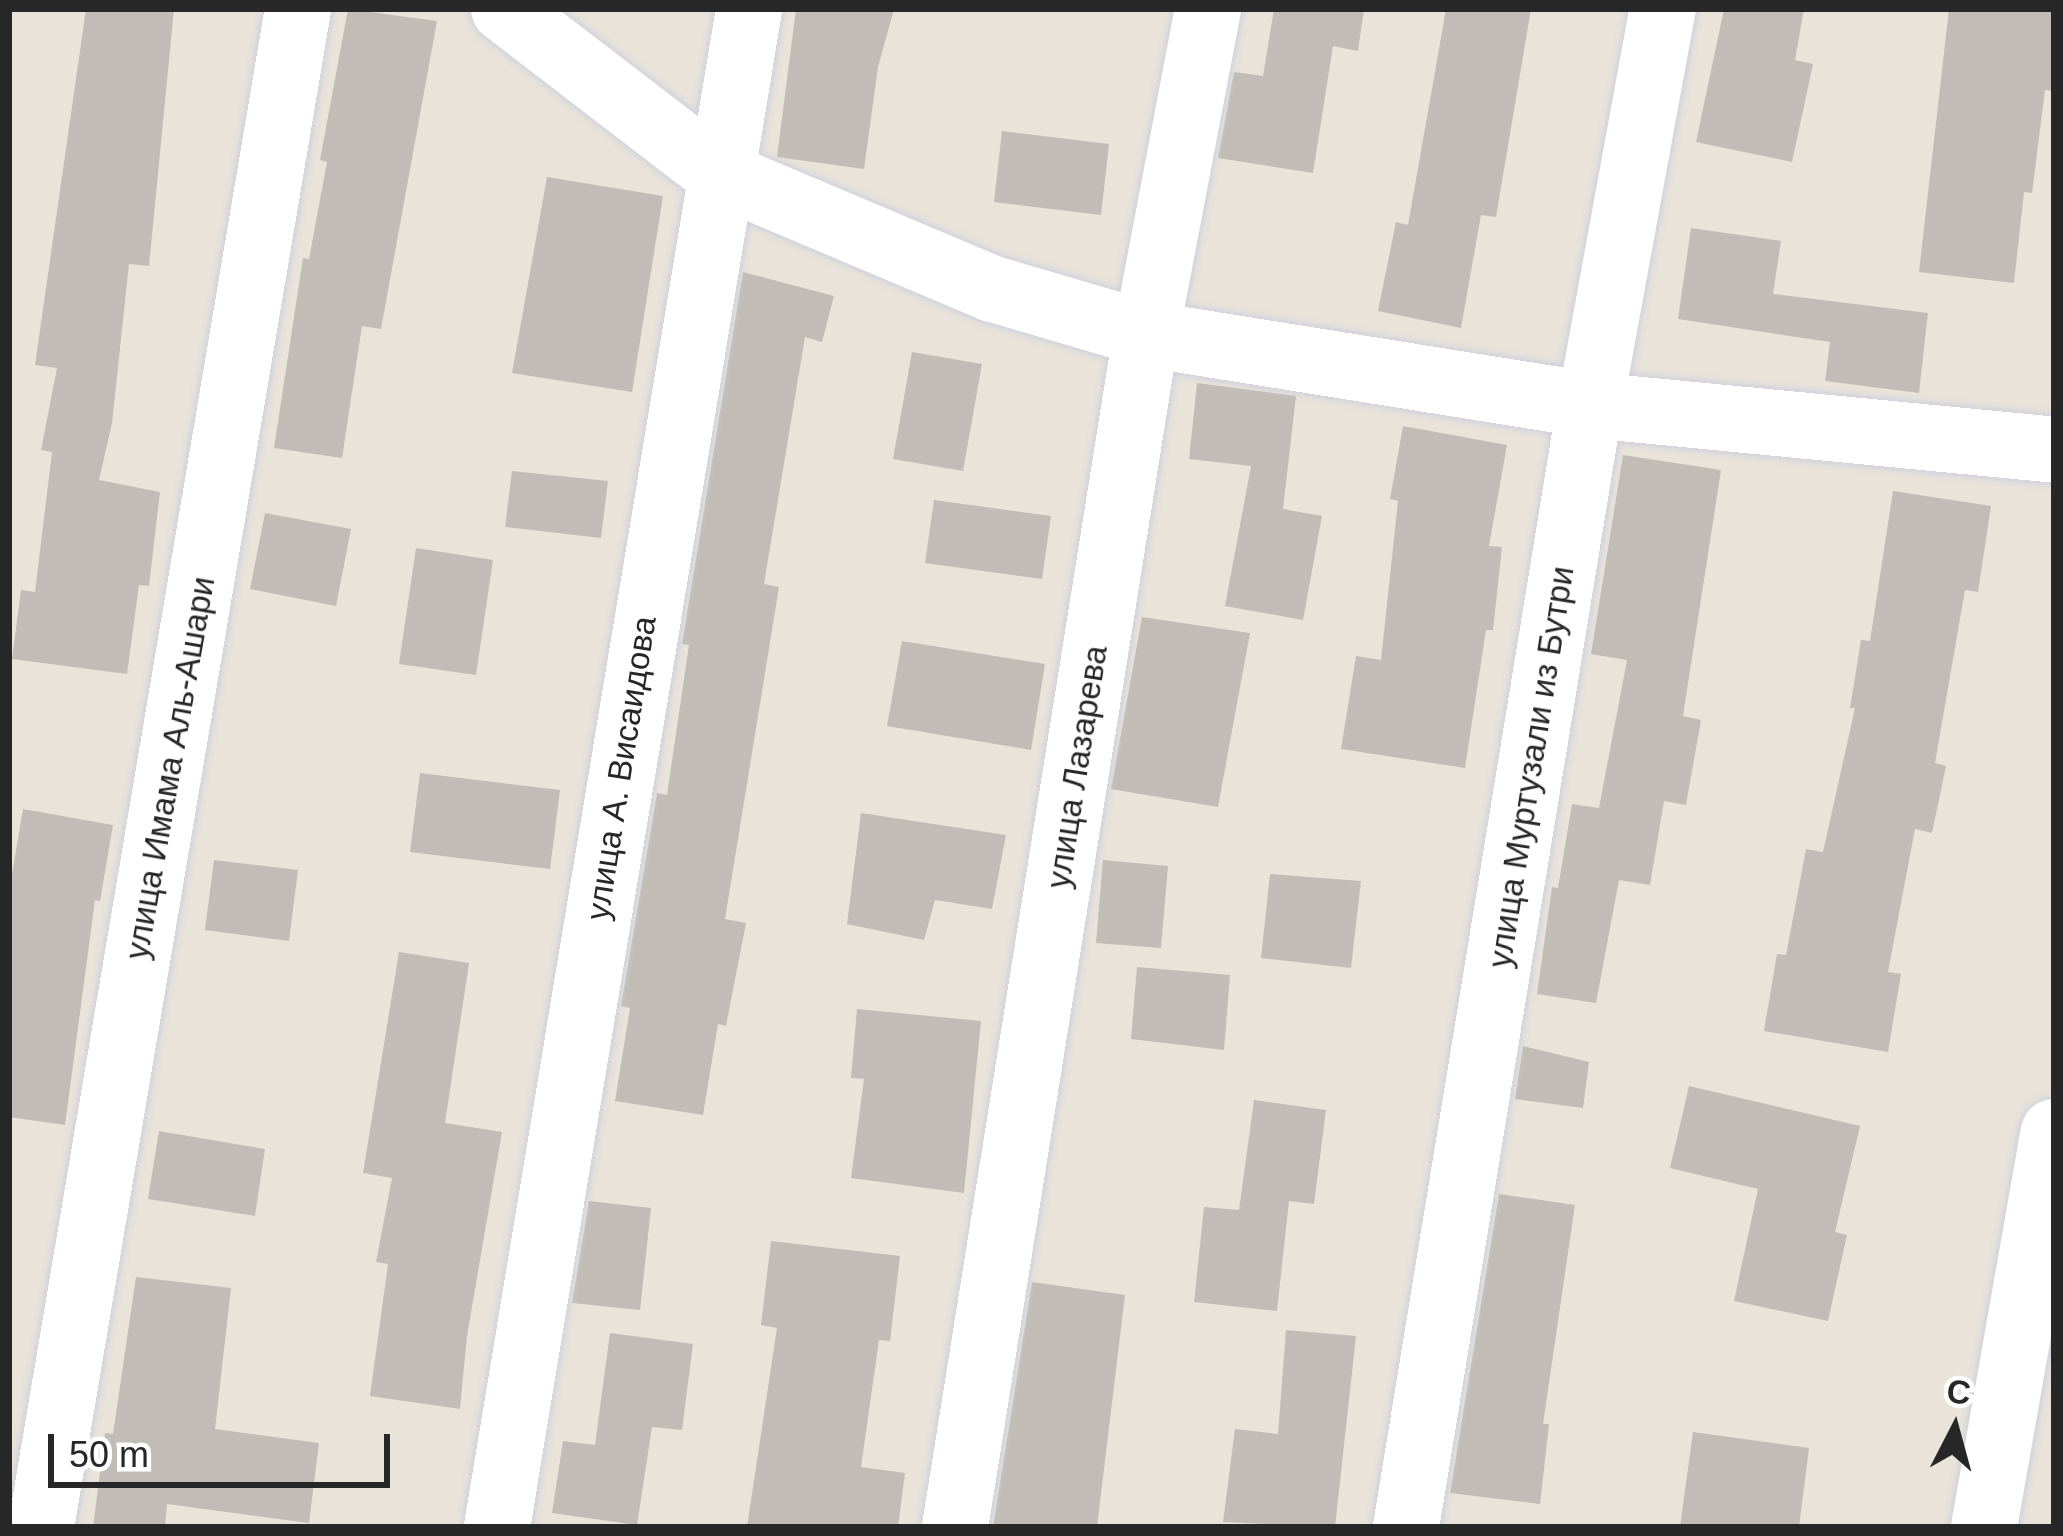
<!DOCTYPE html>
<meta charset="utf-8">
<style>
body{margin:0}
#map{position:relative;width:2063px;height:1536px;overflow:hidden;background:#e9e3d9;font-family:Helvetica,sans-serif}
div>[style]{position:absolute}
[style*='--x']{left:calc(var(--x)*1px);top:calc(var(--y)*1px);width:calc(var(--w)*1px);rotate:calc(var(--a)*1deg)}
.building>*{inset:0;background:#c1bdb6}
.roads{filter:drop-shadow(0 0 3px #ced0e0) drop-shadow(0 0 3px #ced0e0)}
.minor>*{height:66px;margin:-33px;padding:0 33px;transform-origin:33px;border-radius:33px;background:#fff}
span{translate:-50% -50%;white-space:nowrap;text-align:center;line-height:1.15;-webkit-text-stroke:12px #fff;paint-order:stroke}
.street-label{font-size:33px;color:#272727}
.frame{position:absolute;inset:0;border:12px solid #272727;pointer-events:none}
.north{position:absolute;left:1895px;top:1368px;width:120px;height:120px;-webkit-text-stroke:9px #fff;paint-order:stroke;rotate:6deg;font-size:33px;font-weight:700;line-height:48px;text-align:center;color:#272727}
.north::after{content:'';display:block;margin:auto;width:42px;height:54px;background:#272727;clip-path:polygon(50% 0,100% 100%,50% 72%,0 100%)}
.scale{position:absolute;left:48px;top:1434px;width:342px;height:54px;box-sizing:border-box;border:6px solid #272727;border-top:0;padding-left:15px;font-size:36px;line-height:42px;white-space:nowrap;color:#272727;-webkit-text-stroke:9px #fff;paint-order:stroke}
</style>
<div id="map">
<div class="building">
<div style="clip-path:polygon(86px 9px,174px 9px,149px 266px,129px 264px,112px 423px,99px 480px,160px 492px,149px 586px,139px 585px,127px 674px,12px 659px,21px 590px,35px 592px,52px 452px,41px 450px,57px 368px,35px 365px)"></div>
<div style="clip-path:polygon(348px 9px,437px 21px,381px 329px,362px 326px,342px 458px,274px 448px,303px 258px,309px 259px,327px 162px,320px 160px)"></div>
<div style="clip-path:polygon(796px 9px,894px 9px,878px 67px,864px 169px,777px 157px)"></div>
<div style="clip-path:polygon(1274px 9px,1364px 9px,1358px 51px,1333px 46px,1313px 173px,1218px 158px,1234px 72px,1263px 76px)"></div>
<div style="clip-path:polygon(1446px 9px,1531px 9px,1496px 217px,1481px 215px,1461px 328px,1378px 311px,1396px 222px,1408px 225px)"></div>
<div style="clip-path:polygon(1724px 9px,1804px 9px,1795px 60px,1813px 64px,1792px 162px,1696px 142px)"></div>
<div style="clip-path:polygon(1949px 9px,2054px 9px,2054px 91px,2045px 90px,2032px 193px,2024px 192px,2014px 283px,1919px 272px)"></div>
<div style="clip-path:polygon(1002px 131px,1109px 144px,1101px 215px,994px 202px)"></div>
<div style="clip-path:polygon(547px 177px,663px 196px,632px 392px,512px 373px)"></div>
<div style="clip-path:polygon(1691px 228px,1781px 241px,1773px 294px,1928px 313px,1919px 393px,1825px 381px,1830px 342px,1678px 319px)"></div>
<div style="clip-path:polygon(743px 272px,834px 296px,822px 342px,805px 337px,764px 584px,779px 587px,725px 919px,746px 923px,726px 1026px,718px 1024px,703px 1115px,615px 1101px,630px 1008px,621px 1006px,657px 793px,667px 795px,689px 645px,682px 644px)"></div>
<div style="clip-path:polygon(912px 352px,982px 364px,963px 471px,893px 459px)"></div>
<div style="clip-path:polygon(1197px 383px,1296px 396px,1283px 509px,1322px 516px,1303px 620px,1225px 606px,1251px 466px,1189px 459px)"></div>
<div style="clip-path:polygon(1403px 426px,1507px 445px,1489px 546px,1502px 547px,1493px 630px,1486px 630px,1465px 768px,1341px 749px,1356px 656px,1381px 660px,1398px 501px,1390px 499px)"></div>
<div style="clip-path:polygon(1623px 455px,1721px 470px,1683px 716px,1701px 720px,1686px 805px,1664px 801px,1650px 885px,1619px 880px,1596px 1003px,1537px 994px,1552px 887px,1558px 888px,1572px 804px,1599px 808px,1627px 660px,1591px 654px)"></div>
<div style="clip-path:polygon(512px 471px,608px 481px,601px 538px,505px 527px)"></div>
<div style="clip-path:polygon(1893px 491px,1991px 506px,1978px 592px,1965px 590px,1935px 763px,1946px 766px,1932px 833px,1915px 829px,1888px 972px,1901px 974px,1888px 1052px,1764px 1031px,1777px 954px,1786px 955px,1806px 849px,1823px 852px,1855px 708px,1850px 708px,1861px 640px,1870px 641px)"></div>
<div style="clip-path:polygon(934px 500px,1051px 516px,1042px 579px,925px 563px)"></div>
<div style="clip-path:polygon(265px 513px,351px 529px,336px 606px,250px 589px)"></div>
<div style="clip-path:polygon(416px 548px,493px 560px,476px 675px,399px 664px)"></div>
<div style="clip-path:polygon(1142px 617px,1250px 633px,1218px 807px,1111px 789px)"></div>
<div style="clip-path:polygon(902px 641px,1045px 664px,1031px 750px,887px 726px)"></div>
<div style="clip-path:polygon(420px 773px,560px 790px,550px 869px,410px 852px)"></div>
<div style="clip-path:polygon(23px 809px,113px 825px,100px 901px,95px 900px,65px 1125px,9px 1117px,9px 892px)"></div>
<div style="clip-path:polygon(861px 813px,1006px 835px,992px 909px,935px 900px,924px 940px,847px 924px)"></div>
<div style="clip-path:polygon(214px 860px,298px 870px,289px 941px,205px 930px)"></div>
<div style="clip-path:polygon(1103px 860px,1168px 866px,1161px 948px,1096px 943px)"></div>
<div style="clip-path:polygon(1270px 874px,1361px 881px,1351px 968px,1261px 958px)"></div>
<div style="clip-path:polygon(399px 952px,469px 963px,445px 1123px,502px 1132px,467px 1336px,460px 1409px,370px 1396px,388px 1264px,376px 1262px,392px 1178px,363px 1173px)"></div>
<div style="clip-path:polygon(1137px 967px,1230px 975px,1224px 1050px,1131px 1039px)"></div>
<div style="clip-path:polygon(857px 1009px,981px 1021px,964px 1193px,851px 1178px,864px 1079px,851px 1078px)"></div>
<div style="clip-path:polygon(1523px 1046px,1589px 1062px,1583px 1108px,1515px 1099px)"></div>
<div style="clip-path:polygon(1689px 1086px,1860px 1126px,1835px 1232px,1847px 1235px,1828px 1321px,1734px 1301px,1758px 1189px,1670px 1168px)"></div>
<div style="clip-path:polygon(1254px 1100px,1326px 1110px,1314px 1204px,1289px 1201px,1277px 1311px,1194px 1302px,1204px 1207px,1239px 1210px)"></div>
<div style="clip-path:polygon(159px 1131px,265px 1149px,255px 1216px,148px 1199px)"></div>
<div style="clip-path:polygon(1499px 1194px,1575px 1205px,1543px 1424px,1549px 1424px,1540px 1504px,1450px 1493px)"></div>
<div style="clip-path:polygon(589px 1201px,651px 1208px,640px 1310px,572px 1303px)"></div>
<div style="clip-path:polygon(771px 1241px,900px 1256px,890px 1341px,879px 1340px,861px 1467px,905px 1473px,898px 1527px,747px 1527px,777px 1328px,761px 1325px)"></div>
<div style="clip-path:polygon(136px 1277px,231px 1288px,215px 1429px,319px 1443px,309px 1523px,167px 1504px,165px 1527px,93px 1527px,105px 1433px,113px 1434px)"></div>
<div style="clip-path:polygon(1032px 1282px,1125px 1295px,1097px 1527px,993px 1527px)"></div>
<div style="clip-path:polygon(1286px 1330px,1356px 1336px,1335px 1527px,1223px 1522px,1235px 1429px,1278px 1434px)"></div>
<div style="clip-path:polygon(610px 1333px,693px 1344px,682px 1430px,652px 1427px,637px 1525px,552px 1513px,563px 1441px,595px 1445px)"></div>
<div style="clip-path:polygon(1693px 1432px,1809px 1448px,1799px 1527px,1680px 1527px)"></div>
</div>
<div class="roads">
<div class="minor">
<div style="--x:504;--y:9;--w:270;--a:37.5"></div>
<div style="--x:718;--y:173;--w:298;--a:22.9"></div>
<div style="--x:993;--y:289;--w:159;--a:16.4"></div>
<div style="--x:1146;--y:334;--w:450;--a:9.1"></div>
<div style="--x:1590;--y:405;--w:466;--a:5.5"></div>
<div style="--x:41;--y:1527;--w:1540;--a:-80.39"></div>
<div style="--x:497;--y:1527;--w:1539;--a:-80.57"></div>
<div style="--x:955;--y:1527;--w:1208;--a:-80.9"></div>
<div style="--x:1146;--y:334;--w:331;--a:-79.2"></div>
<div style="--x:1406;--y:1527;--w:1137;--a:-80.69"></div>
<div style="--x:1590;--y:405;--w:403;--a:-79.6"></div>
<div style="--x:1984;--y:1527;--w:401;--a:-80"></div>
</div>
</div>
<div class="street-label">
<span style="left:1077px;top:767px;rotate:-81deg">улица Лазарева</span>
<span style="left:1531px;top:767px;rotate:-81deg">улица Муртузали из Бутри</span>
<span style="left:170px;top:768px;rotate:-80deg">улица Имама Аль-Ашари</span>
<span style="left:621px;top:768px;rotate:-81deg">улица А. Висаидова</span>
</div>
<div class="frame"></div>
<div class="north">С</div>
<div class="scale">50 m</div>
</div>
